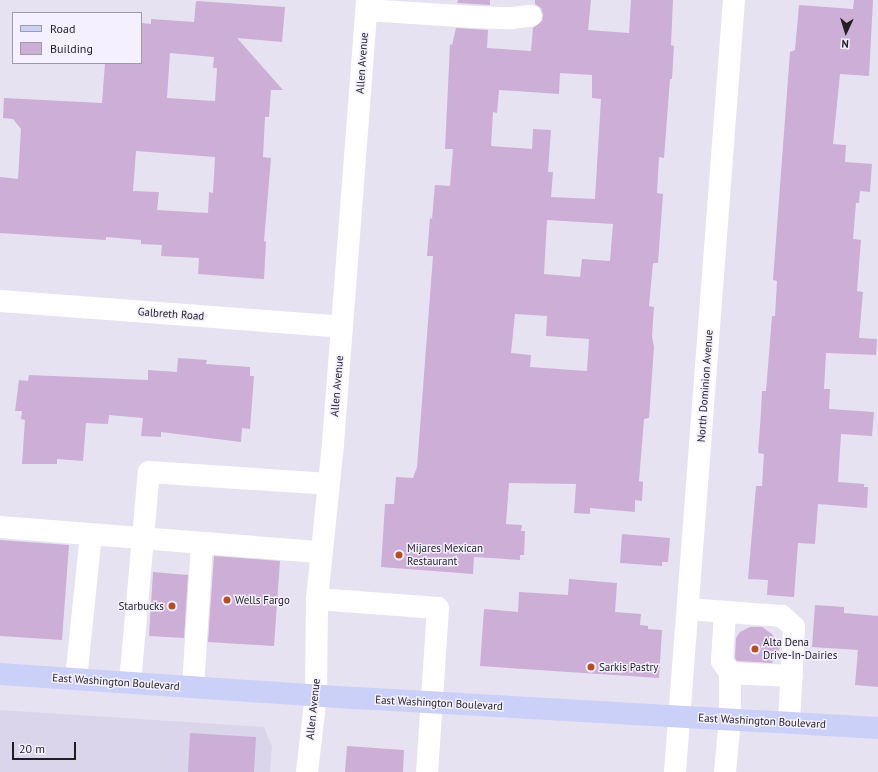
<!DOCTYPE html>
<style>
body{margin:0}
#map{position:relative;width:878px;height:772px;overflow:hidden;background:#e7e2f1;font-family:"PT Sans",sans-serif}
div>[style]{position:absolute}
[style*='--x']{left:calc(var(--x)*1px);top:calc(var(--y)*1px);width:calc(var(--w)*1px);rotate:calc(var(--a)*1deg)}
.built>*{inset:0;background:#dbd5eb}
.building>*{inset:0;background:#cdaed6}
.minor>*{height:22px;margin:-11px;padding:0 11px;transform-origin:11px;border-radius:11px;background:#fff}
.major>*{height:22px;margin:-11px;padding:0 11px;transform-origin:11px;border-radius:11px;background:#cad0f8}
.dots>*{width:11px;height:11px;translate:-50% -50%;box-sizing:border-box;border:2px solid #f4f0ff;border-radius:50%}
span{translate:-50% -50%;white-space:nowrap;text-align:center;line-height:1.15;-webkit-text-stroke:3px #f4f0ff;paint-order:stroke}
.street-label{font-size:11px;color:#201e23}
.poi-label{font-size:11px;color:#201e23}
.left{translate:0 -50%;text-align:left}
.right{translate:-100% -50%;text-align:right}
.legend{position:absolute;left:12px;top:12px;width:130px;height:52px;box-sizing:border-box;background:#f4f0ff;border:1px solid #9f9ca7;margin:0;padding:5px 7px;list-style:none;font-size:12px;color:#201e23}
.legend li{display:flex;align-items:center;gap:8px;height:20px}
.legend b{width:20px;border:1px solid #9f9ca7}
.north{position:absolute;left:826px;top:12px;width:40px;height:40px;-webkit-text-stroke:3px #f4f0ff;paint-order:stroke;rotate:184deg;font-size:11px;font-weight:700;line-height:16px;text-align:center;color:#201e23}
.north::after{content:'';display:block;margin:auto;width:14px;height:18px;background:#201e23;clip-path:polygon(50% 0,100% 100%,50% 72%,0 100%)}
.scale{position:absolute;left:12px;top:742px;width:64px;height:18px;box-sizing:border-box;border:2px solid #201e23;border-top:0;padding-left:5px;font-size:12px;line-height:14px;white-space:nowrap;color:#201e23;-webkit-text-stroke:3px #f4f0ff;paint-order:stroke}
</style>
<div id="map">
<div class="built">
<div style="clip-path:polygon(0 710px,264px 727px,272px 746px,270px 772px,0 772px)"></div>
</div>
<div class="building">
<div style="clip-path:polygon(458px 0,490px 0,490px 5px,457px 3px)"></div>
<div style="clip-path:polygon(evenodd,535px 0,591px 0,588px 30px,629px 33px,631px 0,673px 0,671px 45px,674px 46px,672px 79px,670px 79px,664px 158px,659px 157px,657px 193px,663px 194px,658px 263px,653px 263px,649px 306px,654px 307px,652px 336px,654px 347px,649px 418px,644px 419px,639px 481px,643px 482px,642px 501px,635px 500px,635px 512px,590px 508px,590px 514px,574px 513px,576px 484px,509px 483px,506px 524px,522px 525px,521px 531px,525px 531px,524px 555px,520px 555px,520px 560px,474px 557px,473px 574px,381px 567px,385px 504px,394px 504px,396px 477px,413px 478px,417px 467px,433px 256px,427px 256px,430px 218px,432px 219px,435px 185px,450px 186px,453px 149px,445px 149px,450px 44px,452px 45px,456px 28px,488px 30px,487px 48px,531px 51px,533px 28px,542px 21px,543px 15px,541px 8px,535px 4px,535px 0,560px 73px,592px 75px,592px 98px,601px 99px,595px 199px,551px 197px,553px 172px,548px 172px,551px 130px,533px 129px,532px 149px,491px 146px,493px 112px,497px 113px,499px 90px,559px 94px,560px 73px,535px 0,547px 220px,613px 224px,610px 261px,582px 259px,580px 277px,544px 274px,547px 220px,535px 0,515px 314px,547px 316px,546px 336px,589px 339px,587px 371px,530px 367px,531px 355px,511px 353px,515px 314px)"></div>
<div style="clip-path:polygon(854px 0,873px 0,869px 76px,840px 74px,833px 144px,846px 145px,845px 162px,872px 164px,870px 192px,860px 191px,859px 203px,856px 203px,853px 239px,861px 240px,857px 291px,863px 292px,859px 338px,877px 339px,876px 355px,826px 353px,824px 389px,830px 389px,829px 409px,874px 412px,872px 436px,841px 434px,838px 482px,864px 484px,864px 487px,868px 487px,867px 508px,818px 504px,815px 544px,798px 543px,794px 597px,767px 595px,768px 580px,748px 579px,756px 486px,762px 486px,764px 454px,758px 453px,761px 412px,762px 391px,766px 391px,772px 316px,775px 316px,777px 281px,773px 280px,790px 52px,795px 50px,799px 5px,853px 9px)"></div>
<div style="clip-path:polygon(evenodd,196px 1px,285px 7px,282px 42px,237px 38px,283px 90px,271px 90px,269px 117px,265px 117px,263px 157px,271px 158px,264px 241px,266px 242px,264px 279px,198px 274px,199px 258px,161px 256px,162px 245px,141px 244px,141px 240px,106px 237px,106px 240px,0 233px,0 177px,18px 179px,21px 129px,13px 119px,3px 118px,4px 98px,102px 103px,105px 63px,141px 63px,141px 23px,151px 24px,151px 19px,194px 22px,196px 1px,170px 53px,214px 57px,213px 68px,217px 68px,215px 101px,167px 98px,170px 53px,196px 1px,136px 151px,215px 157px,213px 193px,209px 192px,208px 213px,157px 210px,159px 192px,133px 191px,136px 151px)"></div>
<div style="clip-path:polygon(178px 358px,207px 360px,206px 364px,250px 367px,250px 376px,254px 376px,250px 429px,242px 428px,241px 442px,161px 432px,161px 437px,141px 436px,143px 418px,109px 415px,108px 424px,86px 423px,83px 461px,57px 459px,57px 464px,22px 464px,25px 420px,21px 419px,22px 411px,15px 411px,19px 380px,28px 381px,29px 375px,148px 380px,148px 370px,177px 372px)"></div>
<div style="clip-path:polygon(622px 534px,670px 538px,668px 562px,662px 562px,662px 566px,620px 563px)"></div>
<div style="clip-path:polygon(0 540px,69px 545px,62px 640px,0 636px)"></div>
<div style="clip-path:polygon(214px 556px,280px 561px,274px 646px,208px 642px)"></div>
<div style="clip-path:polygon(153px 572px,188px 575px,184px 638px,149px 636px)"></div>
<div style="clip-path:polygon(569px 579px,617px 583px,615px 612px,641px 614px,640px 625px,648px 626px,648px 629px,662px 630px,659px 678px,480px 666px,484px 609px,518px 612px,519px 592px,568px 595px)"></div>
<div style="clip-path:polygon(815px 605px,844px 607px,844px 613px,878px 616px,878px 687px,855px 685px,858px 650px,812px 647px)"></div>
<div style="clip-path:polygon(750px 627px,762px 627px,772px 634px,780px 647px,772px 663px,737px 661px,735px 658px,736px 638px,740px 632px)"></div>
<div style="clip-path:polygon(190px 733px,256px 737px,254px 772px,188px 772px)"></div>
<div style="clip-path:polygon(347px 746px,404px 750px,403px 772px,345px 772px)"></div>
</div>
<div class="minor">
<div style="--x:367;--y:10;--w:107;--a:3.7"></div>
<div style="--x:474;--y:17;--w:37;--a:2"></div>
<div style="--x:511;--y:18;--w:20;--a:-6"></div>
<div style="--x:0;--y:301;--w:343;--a:4.3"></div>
<div style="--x:0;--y:527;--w:322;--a:4.5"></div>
<div style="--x:317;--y:599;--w:121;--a:4.3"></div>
<div style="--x:438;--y:608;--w:164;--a:93.8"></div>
<div style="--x:688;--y:609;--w:94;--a:4.3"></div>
<div style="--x:782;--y:616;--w:16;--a:43"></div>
<div style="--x:794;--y:627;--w:96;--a:93"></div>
<div style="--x:725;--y:612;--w:49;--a:93.5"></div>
<div style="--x:722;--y:661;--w:14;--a:56"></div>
<div style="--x:730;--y:673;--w:46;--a:90"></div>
<div style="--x:730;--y:719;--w:53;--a:95.4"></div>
<div style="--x:730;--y:673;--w:62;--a:2.8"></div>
<div style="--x:76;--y:679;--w:145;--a:-84.1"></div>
<div style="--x:130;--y:683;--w:212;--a:-84.9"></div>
<div style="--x:149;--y:472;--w:179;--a:3.8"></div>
<div style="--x:193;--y:687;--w:144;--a:-86.4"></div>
<div style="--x:307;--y:772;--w:78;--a:-83.3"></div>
<div style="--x:316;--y:695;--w:96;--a:-89.4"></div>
<div style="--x:317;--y:599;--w:157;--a:-84.1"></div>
<div style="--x:333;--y:443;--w:444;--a:-85.6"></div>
<div style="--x:675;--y:772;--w:774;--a:-85.63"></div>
</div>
<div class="major">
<div style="--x:0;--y:674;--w:357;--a:3.9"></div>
<div style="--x:356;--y:698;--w:523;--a:3.29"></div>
</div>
<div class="dots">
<div style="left:399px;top:555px;background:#b54e25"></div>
<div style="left:227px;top:600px;background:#b54e25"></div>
<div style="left:172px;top:606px;background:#b54e25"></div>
<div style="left:755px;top:649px;background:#b54e25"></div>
<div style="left:591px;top:667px;background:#b54e25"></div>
</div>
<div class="street-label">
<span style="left:362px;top:63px;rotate:-86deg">Allen Avenue</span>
<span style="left:171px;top:314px;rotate:4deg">Galbreth Road</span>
<span style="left:337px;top:386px;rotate:-85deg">Allen Avenue</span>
<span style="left:705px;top:386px;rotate:-86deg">North Dominion Avenue</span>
<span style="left:116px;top:682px;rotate:4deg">East Washington Boulevard</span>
<span style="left:439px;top:703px;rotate:3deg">East Washington Boulevard</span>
<span style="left:313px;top:709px;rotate:-84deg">Allen Avenue</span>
<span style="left:762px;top:721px;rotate:3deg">East Washington Boulevard</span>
</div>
<div class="poi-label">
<span class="left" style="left:407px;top:555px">Mijares Mexican<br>Restaurant</span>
<span class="left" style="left:235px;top:600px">Wells Fargo</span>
<span class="right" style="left:164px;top:606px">Starbucks</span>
<span class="left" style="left:763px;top:649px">Alta Dena<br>Drive-In-Dairies</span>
<span class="left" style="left:599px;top:667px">Sarkis Pastry</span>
</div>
<ul class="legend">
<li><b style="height:5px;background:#cad0f8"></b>Road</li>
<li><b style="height:11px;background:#cdaed6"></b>Building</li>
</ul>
<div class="north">N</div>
<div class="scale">20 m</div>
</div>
